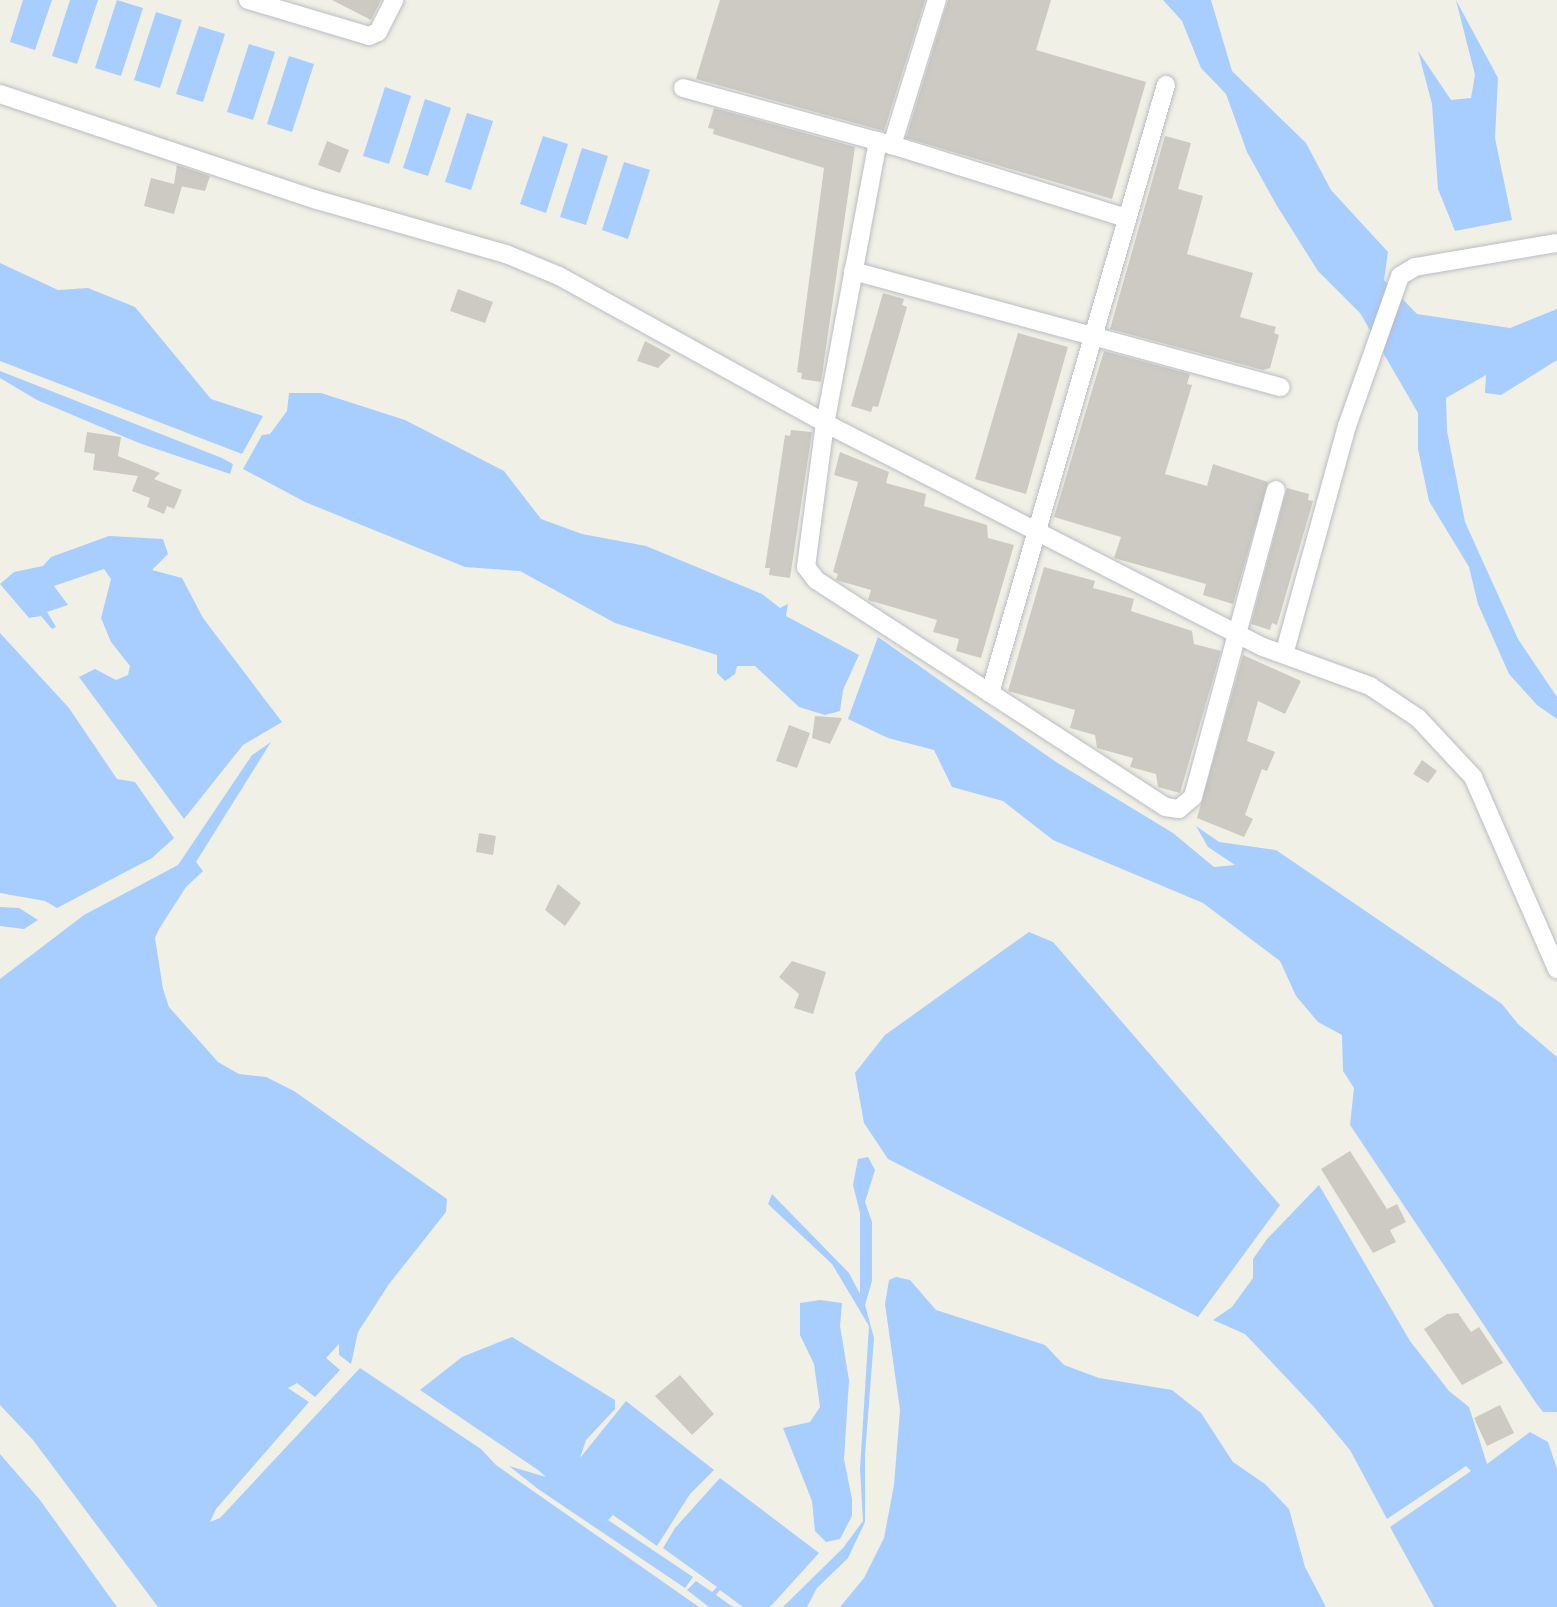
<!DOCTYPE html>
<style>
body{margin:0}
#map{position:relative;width:1557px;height:1607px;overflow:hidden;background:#f1f0e6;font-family:"Asap Condensed",sans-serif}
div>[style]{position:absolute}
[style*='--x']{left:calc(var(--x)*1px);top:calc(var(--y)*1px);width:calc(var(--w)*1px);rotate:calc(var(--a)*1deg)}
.water>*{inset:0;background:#a8cdff}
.building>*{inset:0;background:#cccac3}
.roads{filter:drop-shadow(0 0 2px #babdc2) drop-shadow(0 0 2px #babdc2)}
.street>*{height:18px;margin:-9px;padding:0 9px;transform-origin:9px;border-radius:9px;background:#fff}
span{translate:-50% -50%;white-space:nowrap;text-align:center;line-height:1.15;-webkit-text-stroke:6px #fff;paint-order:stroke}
</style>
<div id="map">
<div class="water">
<div style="clip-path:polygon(23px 0,52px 0,35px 50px,10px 42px)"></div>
<div style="clip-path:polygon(70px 0,98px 0,77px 64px,52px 56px)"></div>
<div style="clip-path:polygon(117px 0,143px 8px,121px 76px,95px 68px)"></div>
<div style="clip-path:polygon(1163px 0,1211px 0,1232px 71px,1306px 143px,1331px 190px,1388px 252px,1384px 280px,1417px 314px,1510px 328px,1557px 309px,1557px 360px,1501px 395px,1485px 393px,1486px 375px,1446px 398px,1447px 431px,1465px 522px,1518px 639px,1557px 697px,1557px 719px,1537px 705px,1509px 674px,1478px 604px,1469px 567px,1429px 501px,1418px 449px,1418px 413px,1360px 313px,1318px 271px,1277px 206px,1247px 152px,1226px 94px,1201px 68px,1182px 21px)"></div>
<div style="clip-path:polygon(1456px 0,1498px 78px,1495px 138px,1512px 220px,1455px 231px,1438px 189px,1432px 104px,1418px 51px,1451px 100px,1471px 98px,1475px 75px)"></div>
<div style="clip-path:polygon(156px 12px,182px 20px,160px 88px,134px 80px)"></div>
<div style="clip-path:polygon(199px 26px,225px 34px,203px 102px,176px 94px)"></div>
<div style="clip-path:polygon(249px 44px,275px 52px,253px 120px,227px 112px)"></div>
<div style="clip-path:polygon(289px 56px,314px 64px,292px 132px,267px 124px)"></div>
<div style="clip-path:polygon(385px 87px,411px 96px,389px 164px,363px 156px)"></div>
<div style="clip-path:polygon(425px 99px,451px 108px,428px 176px,403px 168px)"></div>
<div style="clip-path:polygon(467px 113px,493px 121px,471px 190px,445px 182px)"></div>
<div style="clip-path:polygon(543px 136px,568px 144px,546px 213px,520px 204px)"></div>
<div style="clip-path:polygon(582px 148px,608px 156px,586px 225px,560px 217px)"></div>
<div style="clip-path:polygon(624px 162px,650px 170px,628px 239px,602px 230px)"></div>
<div style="clip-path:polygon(0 263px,58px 290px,88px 288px,135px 307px,211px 399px,263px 416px,242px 454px,0 361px)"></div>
<div style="clip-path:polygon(0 371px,222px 458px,233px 464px,230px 474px,139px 443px,37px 400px,0 378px)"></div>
<div style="clip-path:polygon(289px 393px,321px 393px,405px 420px,504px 471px,541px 519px,582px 534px,646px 546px,762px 594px,780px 608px,788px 604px,786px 616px,859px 655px,843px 690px,840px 711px,825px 715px,799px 707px,755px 666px,737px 666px,735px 674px,725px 681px,717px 673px,717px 655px,615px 623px,520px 571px,465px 567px,305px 502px,243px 469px,262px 435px,270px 434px,287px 411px)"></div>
<div style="clip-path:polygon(109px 536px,163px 539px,168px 554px,152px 570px,182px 578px,203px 618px,282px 722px,243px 745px,184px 819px,79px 677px,95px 669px,116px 680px,128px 675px,130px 666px,111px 642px,101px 618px,111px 579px,104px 569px,54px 586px,68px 605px,47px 612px,56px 627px,52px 629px,41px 616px,29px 618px,0 584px,14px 572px,43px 566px,51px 557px)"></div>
<div style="clip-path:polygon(0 633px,69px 708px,117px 779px,135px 782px,174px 838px,152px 858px,57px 908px,45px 901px,0 893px)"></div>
<div style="clip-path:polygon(878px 637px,1056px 762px,1173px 833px,1214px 867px,1235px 865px,1208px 847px,1196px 826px,1219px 842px,1276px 850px,1502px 1004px,1518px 1024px,1557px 1057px,1557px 1412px,1543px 1412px,1536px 1403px,1350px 1125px,1354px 1088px,1343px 1071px,1342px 1035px,1318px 1022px,1296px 996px,1280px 961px,1203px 903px,1053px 840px,1003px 801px,952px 787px,934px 750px,888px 738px,848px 719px)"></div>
<div style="clip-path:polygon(271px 742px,196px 862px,203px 871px,186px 887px,159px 929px,155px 938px,163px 989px,169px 1007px,218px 1062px,239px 1074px,266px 1077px,294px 1091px,447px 1199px,446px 1212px,389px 1284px,358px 1332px,351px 1364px,339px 1355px,339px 1344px,326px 1358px,340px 1370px,315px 1397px,297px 1383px,288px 1388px,309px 1402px,216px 1509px,210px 1522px,220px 1518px,360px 1368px,481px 1449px,496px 1465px,699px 1607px,158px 1607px,33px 1440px,0 1405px,0 979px,84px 915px,178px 865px,252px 755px)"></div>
<div style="clip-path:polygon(0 907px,19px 908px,38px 920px,24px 929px,0 926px)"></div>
<div style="clip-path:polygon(1029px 932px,1053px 942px,1280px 1205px,1198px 1317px,888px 1159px,864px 1123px,855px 1073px,885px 1035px)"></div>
<div style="clip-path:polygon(868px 1157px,875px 1170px,865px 1202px,872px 1222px,872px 1281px,865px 1305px,874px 1338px,865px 1455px,865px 1522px,848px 1558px,817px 1588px,807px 1607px,783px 1607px,843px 1548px,863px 1521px,860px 1469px,869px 1326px,832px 1264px,768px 1204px,772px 1194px,849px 1273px,860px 1294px,860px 1213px,853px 1185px,858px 1159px)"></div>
<div style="clip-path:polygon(1319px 1185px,1410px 1341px,1449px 1391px,1469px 1407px,1487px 1464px,1530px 1432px,1548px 1442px,1557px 1469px,1557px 1607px,1434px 1607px,1390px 1527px,1471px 1471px,1466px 1466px,1387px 1519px,1350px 1450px,1314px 1407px,1245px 1334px,1213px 1320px,1232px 1307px,1253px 1278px,1253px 1259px,1267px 1239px)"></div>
<div style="clip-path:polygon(896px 1277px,910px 1280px,936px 1310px,1045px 1345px,1064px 1365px,1099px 1378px,1172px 1390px,1201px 1413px,1233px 1462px,1265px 1484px,1289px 1509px,1305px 1567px,1326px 1607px,840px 1607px,864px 1578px,884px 1538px,894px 1485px,900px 1410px,885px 1304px,889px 1280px)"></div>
<div style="clip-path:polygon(820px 1300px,842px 1303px,840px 1326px,849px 1380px,844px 1459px,852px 1499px,852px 1516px,840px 1539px,826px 1542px,815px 1531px,812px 1501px,783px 1428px,810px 1422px,820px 1407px,814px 1364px,800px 1335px,800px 1303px)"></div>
<div style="clip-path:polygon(512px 1337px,615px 1400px,615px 1409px,586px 1440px,580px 1458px,626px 1401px,714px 1470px,690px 1494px,657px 1546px,613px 1515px,608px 1520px,693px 1577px,685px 1588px,538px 1489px,509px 1466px,546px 1477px,538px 1470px,420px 1390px,462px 1357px)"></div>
<div style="clip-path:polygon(0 1454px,40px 1500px,117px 1607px,0 1607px)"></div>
<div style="clip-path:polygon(720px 1478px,819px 1553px,770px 1607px,743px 1607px,720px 1590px,716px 1595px,733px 1607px,709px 1607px,687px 1590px,696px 1581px,712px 1592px,717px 1587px,663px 1548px,675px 1528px)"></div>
</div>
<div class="building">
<div style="clip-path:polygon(332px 0,381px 0,371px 20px)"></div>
<div style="clip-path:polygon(720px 0,925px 0,884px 131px,696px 79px)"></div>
<div style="clip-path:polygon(948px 0,1051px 0,1036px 50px,1146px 82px,1112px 199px,906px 138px)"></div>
<div style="clip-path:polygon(714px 108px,855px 147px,821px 382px,801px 379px,802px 373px,797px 372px,824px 168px,713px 134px,714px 129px,708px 128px)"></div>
<div style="clip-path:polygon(1165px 136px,1191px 143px,1178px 189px,1203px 196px,1187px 254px,1253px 273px,1240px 317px,1276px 327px,1274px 333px,1279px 335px,1270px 368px,1263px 370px,1110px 329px)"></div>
<div style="clip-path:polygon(327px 141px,349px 150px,340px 173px,318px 165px)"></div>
<div style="clip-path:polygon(177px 165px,210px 176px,205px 191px,175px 185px,182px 186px,174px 214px,144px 206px,151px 178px,174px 184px)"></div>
<div style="clip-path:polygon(458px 289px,493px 302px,485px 323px,450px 311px)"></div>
<div style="clip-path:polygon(883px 293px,904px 299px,902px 305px,907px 307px,878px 407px,873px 406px,871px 412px,851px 406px)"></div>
<div style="clip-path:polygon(1018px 333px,1068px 347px,1026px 494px,975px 479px)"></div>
<div style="clip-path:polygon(645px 341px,671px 355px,658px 368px,637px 361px)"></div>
<div style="clip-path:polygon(1104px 351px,1190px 374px,1187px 384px,1192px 385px,1165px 474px,1207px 486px,1213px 464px,1268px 482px,1233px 604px,1203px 595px,1206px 584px,1114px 558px,1121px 537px,1054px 517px)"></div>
<div style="clip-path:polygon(791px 430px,812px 432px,790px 578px,769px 575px,770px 568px,765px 568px,785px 435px,790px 436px)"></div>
<div style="clip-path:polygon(87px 432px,121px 437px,118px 456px,160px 473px,154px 479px,182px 490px,174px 509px,167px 506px,164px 514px,147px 507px,150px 498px,132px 491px,138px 476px,93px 470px,95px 454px,84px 452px)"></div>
<div style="clip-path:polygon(840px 452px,889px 472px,886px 483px,926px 494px,924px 506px,987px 525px,988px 538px,1014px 545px,981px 658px,956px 651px,959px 639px,933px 632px,937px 620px,868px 600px,871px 590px,836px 580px,838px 574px,833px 572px,858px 482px,834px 475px)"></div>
<div style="clip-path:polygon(1287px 488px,1309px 494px,1308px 500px,1313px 501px,1277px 625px,1272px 623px,1270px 630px,1251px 624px)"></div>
<div style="clip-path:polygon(1044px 567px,1095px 581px,1093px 588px,1134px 599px,1131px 611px,1192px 631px,1194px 644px,1221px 651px,1180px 793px,1158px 787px,1156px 774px,1130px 767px,1133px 758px,1097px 748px,1095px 735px,1070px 728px,1075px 710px,1008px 691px)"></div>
<div style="clip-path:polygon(1243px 655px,1301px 681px,1285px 714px,1258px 701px,1247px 741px,1275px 752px,1267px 771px,1262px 769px,1245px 815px,1253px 819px,1244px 837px,1197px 818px)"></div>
<div style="clip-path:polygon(815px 716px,842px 718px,830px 744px,812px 738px)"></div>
<div style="clip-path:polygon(789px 725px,810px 733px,797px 768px,776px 761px)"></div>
<div style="clip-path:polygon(1422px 760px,1437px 771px,1428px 783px,1413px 774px)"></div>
<div style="clip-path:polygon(479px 833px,496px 836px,493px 855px,476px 852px)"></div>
<div style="clip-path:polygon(558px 884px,581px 903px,565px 926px,545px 910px)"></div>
<div style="clip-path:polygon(792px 961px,826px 972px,813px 1014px,794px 1008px,799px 994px,779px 977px)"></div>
<div style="clip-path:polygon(1350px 1151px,1387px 1209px,1397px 1204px,1406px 1222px,1390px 1230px,1396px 1242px,1373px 1253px,1321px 1169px)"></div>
<div style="clip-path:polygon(1458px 1313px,1471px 1332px,1479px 1327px,1503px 1363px,1462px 1385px,1424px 1329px,1447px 1314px)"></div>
<div style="clip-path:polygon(680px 1375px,714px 1414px,692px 1435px,655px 1396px)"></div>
<div style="clip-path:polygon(1500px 1405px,1514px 1433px,1487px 1446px,1474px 1418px)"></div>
</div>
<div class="roads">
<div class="street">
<div style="--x:248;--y:0;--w:126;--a:16.6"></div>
<div style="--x:369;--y:36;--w:10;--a:-24"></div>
<div style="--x:378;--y:32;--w:36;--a:-63"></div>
<div style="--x:683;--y:88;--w:217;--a:15.3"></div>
<div style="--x:892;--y:145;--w:246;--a:17.3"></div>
<div style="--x:0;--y:94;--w:331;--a:18.5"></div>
<div style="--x:314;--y:199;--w:200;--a:16"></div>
<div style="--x:506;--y:254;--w:57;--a:22.5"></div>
<div style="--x:559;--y:276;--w:304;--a:28.9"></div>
<div style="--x:825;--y:423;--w:492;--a:27.1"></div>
<div style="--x:1263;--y:647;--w:114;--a:20"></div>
<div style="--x:1370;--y:686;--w:58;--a:33.7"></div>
<div style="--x:1418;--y:718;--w:81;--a:47"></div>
<div style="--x:1473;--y:777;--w:210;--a:66.4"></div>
<div style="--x:878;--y:141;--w:287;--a:100.6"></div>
<div style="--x:825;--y:423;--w:145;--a:97.5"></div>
<div style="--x:806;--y:567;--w:16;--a:52"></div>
<div style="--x:816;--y:580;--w:417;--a:33"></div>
<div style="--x:1166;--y:807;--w:13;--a:9"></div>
<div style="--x:1179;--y:809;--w:18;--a:-41"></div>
<div style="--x:1193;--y:797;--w:318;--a:-74.9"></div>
<div style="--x:892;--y:145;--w:152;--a:-72.8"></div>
<div style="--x:853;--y:271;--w:443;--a:15.2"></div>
<div style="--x:1285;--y:651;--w:233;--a:-74.6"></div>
<div style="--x:1347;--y:426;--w:159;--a:-70.5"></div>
<div style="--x:1400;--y:276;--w:17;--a:-31"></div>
<div style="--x:1415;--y:267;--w:144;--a:-9.6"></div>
<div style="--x:990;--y:693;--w:633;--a:-73.86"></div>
</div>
</div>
</div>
